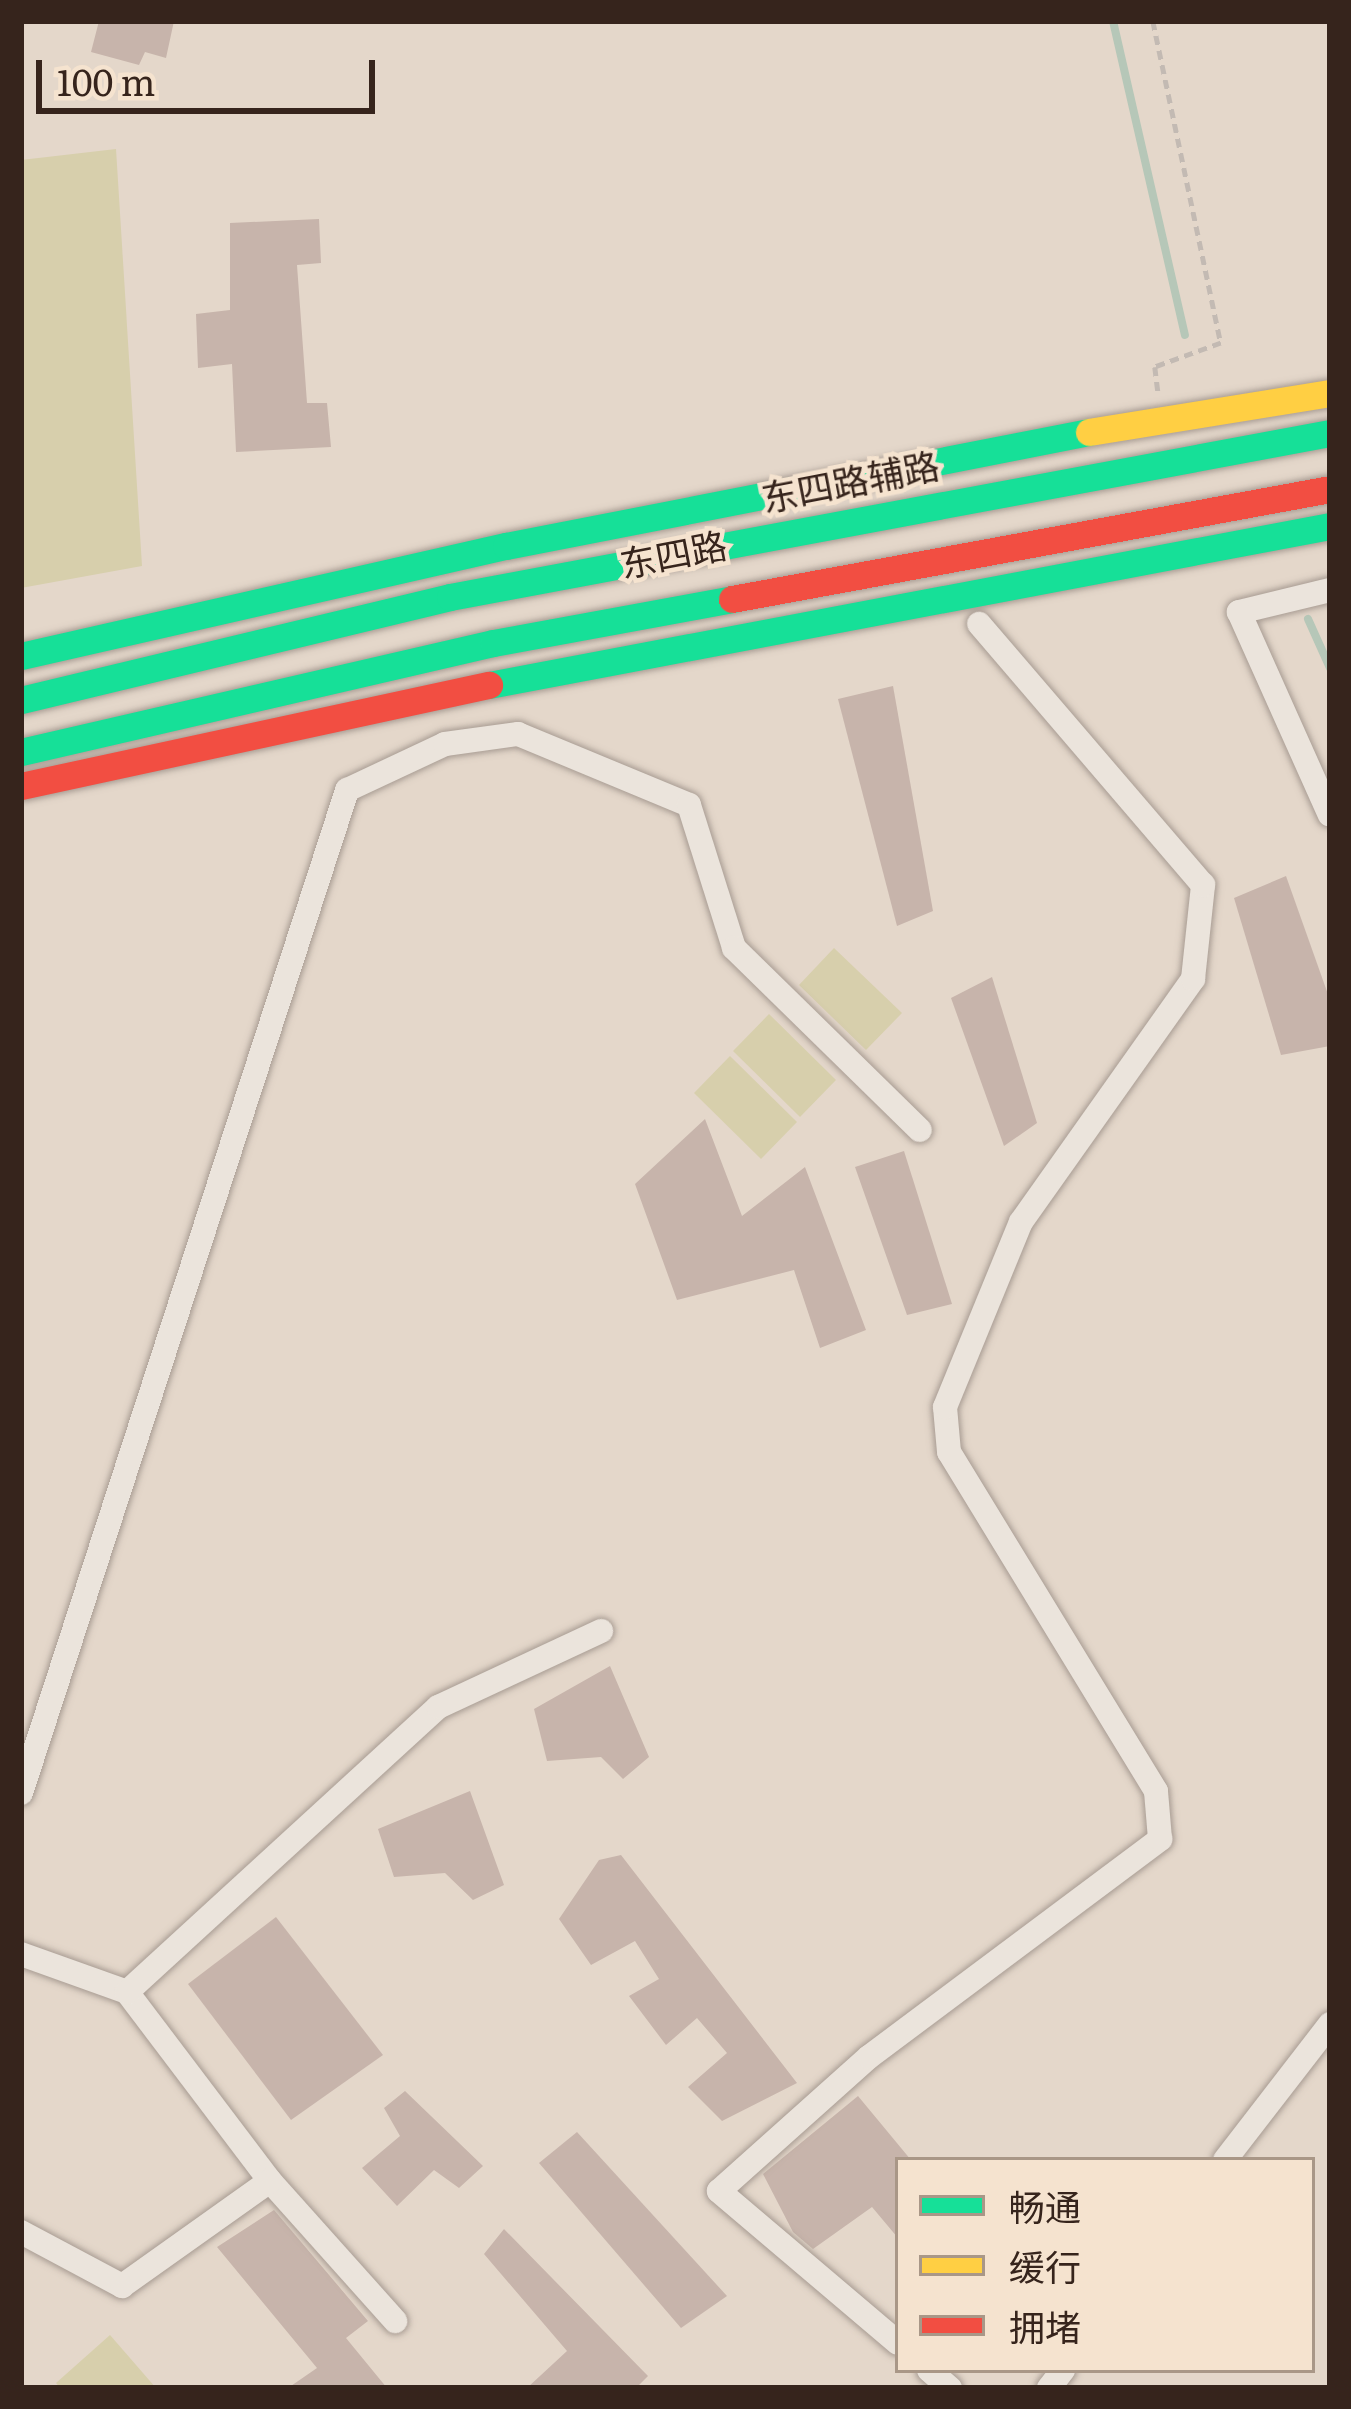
<!DOCTYPE html>
<meta charset="utf-8">
<style>
body{margin:0}
#map{position:relative;width:1351px;height:2409px;overflow:hidden;background:#e4d7ca;font-family:Literata,"Noto Sans SC",serif}
div>[style]{position:absolute}
[style*='--x']{left:calc(var(--x)*1px);top:calc(var(--y)*1px);width:calc(var(--w)*1px);rotate:calc(var(--a)*1deg)}
.green>*{inset:0;background:#d7cfac}
.stream>*{height:8px;margin:-4px;padding:0 4px;transform-origin:4px;border-radius:4px;background:#b6c7b8}
.building>*{inset:0;background:#c7b4ab}
.path>*{height:4.5px;margin-top:-2.25px;transform-origin:0;background:repeating-linear-gradient(90deg,#c3bab3 0 9px,transparent 0 15px)}
.roads{filter:drop-shadow(0 0 3px #a89c93) drop-shadow(0 0 3px #a89c93)}
.street>*{height:24px;margin:-12px;padding:0 12px;transform-origin:12px;border-radius:12px;background:#ebe4dc}
.fast>*{height:27px;margin:-13.5px;padding:0 13.5px;transform-origin:13.5px;border-radius:13.5px;background:#16e098}
.slow>*{height:27px;margin:-13.5px;padding:0 13.5px;transform-origin:13.5px;border-radius:13.5px;background:#ffcf43}
.jam>*{height:27px;margin:-13.5px;padding:0 13.5px;transform-origin:13.5px;border-radius:13.5px;background:#f24e42}
span{translate:-50% -50%;white-space:nowrap;text-align:center;line-height:1.15;-webkit-text-stroke:9px #f5e3cf;paint-order:stroke}
.street-label{font-size:36px;color:#36241c}
.frame{position:absolute;inset:0;border:24px solid #36241c;pointer-events:none}
.legend{position:absolute;left:895px;top:2157px;width:420px;height:216px;box-sizing:border-box;background:#f5e3cf;border:3px solid #a99787;margin:0;padding:15px 21px;list-style:none;font-size:36px;color:#36241c}
.legend li{display:flex;align-items:center;gap:24px;height:60px}
.legend b{width:60px;border:3px solid #a99787}
.scale{position:absolute;left:36px;top:60px;width:339px;height:54px;box-sizing:border-box;border:6px solid #36241c;border-top:0;padding-left:15px;font-size:36px;line-height:42px;white-space:nowrap;color:#36241c;-webkit-text-stroke:9px #f5e3cf;paint-order:stroke}
</style>
<div id="map">
<div class="green">
<div style="clip-path:polygon(116px 149px,142px 566px,21px 588px,21px 160px)"></div>
<div style="clip-path:polygon(834px 948px,902px 1013px,866px 1050px,799px 985px)"></div>
<div style="clip-path:polygon(769px 1014px,836px 1080px,800px 1117px,733px 1051px)"></div>
<div style="clip-path:polygon(730px 1056px,797px 1122px,761px 1159px,694px 1093px)"></div>
<div style="clip-path:polygon(110px 2335px,156px 2388px,60px 2388px,56px 2383px)"></div>
</div>
<div class="stream">
<div style="--x:1113;--y:21;--w:322;--a:77.1"></div>
<div style="--x:1308;--y:619;--w:54;--a:65.8"></div>
</div>
<div class="building">
<div style="clip-path:polygon(99px 21px,174px 21px,166px 58px,145px 52px,139px 65px,91px 52px)"></div>
<div style="clip-path:polygon(319px 219px,321px 263px,297px 265px,307px 403px,327px 403px,331px 447px,236px 452px,232px 364px,198px 368px,196px 314px,230px 310px,230px 223px)"></div>
<div style="clip-path:polygon(893px 686px,933px 911px,897px 926px,838px 699px)"></div>
<div style="clip-path:polygon(1286px 876px,1330px 1000px,1330px 1046px,1281px 1055px,1234px 898px)"></div>
<div style="clip-path:polygon(992px 977px,1037px 1123px,1004px 1146px,951px 998px)"></div>
<div style="clip-path:polygon(705px 1119px,742px 1216px,805px 1167px,866px 1330px,820px 1348px,794px 1270px,677px 1300px,635px 1184px)"></div>
<div style="clip-path:polygon(904px 1151px,952px 1304px,907px 1315px,855px 1167px)"></div>
<div style="clip-path:polygon(610px 1666px,649px 1757px,623px 1779px,601px 1757px,547px 1761px,534px 1709px)"></div>
<div style="clip-path:polygon(470px 1791px,504px 1885px,473px 1900px,445px 1873px,394px 1877px,378px 1829px)"></div>
<div style="clip-path:polygon(621px 1855px,797px 2083px,722px 2121px,688px 2087px,727px 2053px,697px 2018px,666px 2045px,629px 1996px,659px 1979px,635px 1941px,591px 1965px,559px 1919px,599px 1860px)"></div>
<div style="clip-path:polygon(276px 1917px,383px 2055px,291px 2120px,188px 1984px)"></div>
<div style="clip-path:polygon(405px 2091px,483px 2166px,459px 2188px,434px 2170px,397px 2206px,362px 2168px,400px 2136px,384px 2108px)"></div>
<div style="clip-path:polygon(858px 2096px,911px 2160px,898px 2160px,898px 2238px,872px 2207px,813px 2249px,793px 2232px,763px 2174px)"></div>
<div style="clip-path:polygon(577px 2132px,727px 2296px,681px 2328px,539px 2163px)"></div>
<div style="clip-path:polygon(274px 2210px,368px 2321px,346px 2338px,387px 2388px,288px 2388px,317px 2368px,217px 2247px)"></div>
<div style="clip-path:polygon(504px 2229px,648px 2376px,636px 2388px,527px 2388px,567px 2351px,484px 2254px)"></div>
</div>
<div class="path">
<div style="--x:1153;--y:21;--w:329;--a:78.1"></div>
<div style="--x:1221;--y:343;--w:70;--a:160"></div>
<div style="--x:1155;--y:367;--w:25;--a:83"></div>
</div>
<div class="roads">
<div class="street">
<div style="--x:1330;--y:590;--w:94;--a:166.4"></div>
<div style="--x:1239;--y:612;--w:222;--a:65.9"></div>
<div style="--x:21;--y:1793;--w:1055;--a:-71.99"></div>
<div style="--x:347;--y:790;--w:108;--a:-25.1"></div>
<div style="--x:445;--y:744;--w:74;--a:-7.8"></div>
<div style="--x:518;--y:734;--w:185;--a:22.5"></div>
<div style="--x:689;--y:805;--w:150;--a:72.5"></div>
<div style="--x:734;--y:948;--w:260;--a:44.4"></div>
<div style="--x:21;--y:1954;--w:113;--a:19.7"></div>
<div style="--x:127;--y:1992;--w:237;--a:52.9"></div>
<div style="--x:270;--y:2181;--w:188;--a:48.2"></div>
<div style="--x:127;--y:1992;--w:422;--a:-42.5"></div>
<div style="--x:438;--y:1707;--w:180;--a:-25"></div>
<div style="--x:1225;--y:2160;--w:172;--a:-52.3"></div>
<div style="--x:21;--y:2232;--w:115;--a:28.1"></div>
<div style="--x:122;--y:2286;--w:181;--a:-35.4"></div>
<div style="--x:898;--y:2343;--w:235;--a:-139.7"></div>
<div style="--x:719;--y:2191;--w:201;--a:-41.8"></div>
<div style="--x:869;--y:2057;--w:364;--a:-36.8"></div>
<div style="--x:1160;--y:1839;--w:48;--a:-94.8"></div>
<div style="--x:1156;--y:1791;--w:397;--a:-121.4"></div>
<div style="--x:949;--y:1452;--w:45;--a:-95.1"></div>
<div style="--x:945;--y:1407;--w:200;--a:-67.7"></div>
<div style="--x:1021;--y:1222;--w:298;--a:-54.7"></div>
<div style="--x:1193;--y:979;--w:95;--a:-83.9"></div>
<div style="--x:1203;--y:885;--w:344;--a:-130.6"></div>
<div style="--x:929;--y:2370;--w:28;--a:41"></div>
<div style="--x:1049;--y:2388;--w:23;--a:-52"></div>
</div>
<div class="fast">
<div style="--x:21;--y:656;--w:497;--a:-12.8"></div>
<div style="--x:506;--y:546;--w:594;--a:-11.06"></div>
<div style="--x:489;--y:685;--w:856;--a:-10.71"></div>
<div style="--x:21;--y:700;--w:441;--a:-13.5"></div>
<div style="--x:450;--y:597;--w:895;--a:-10.56"></div>
<div style="--x:21;--y:752;--w:484;--a:-13"></div>
<div style="--x:493;--y:643;--w:243;--a:-10.4"></div>
</div>
<div class="slow">
<div style="--x:1089;--y:432;--w:244;--a:-9.2"></div>
</div>
<div class="jam">
<div style="--x:732;--y:599;--w:608;--a:-10.42"></div>
<div style="--x:21;--y:786;--w:479;--a:-12.2"></div>
</div>
</div>
<div class="street-label">
<span style="left:850px;top:480px;rotate:-11deg">东四路辅路</span>
<span style="left:673px;top:553px;rotate:-11deg">东四路</span>
</div>
<div class="frame"></div>
<ul class="legend">
<li><b style="height:15px;background:#16e098"></b>畅通</li>
<li><b style="height:15px;background:#ffcf43"></b>缓行</li>
<li><b style="height:15px;background:#f24e42"></b>拥堵</li>
</ul>
<div class="scale">100 m</div>
</div>
